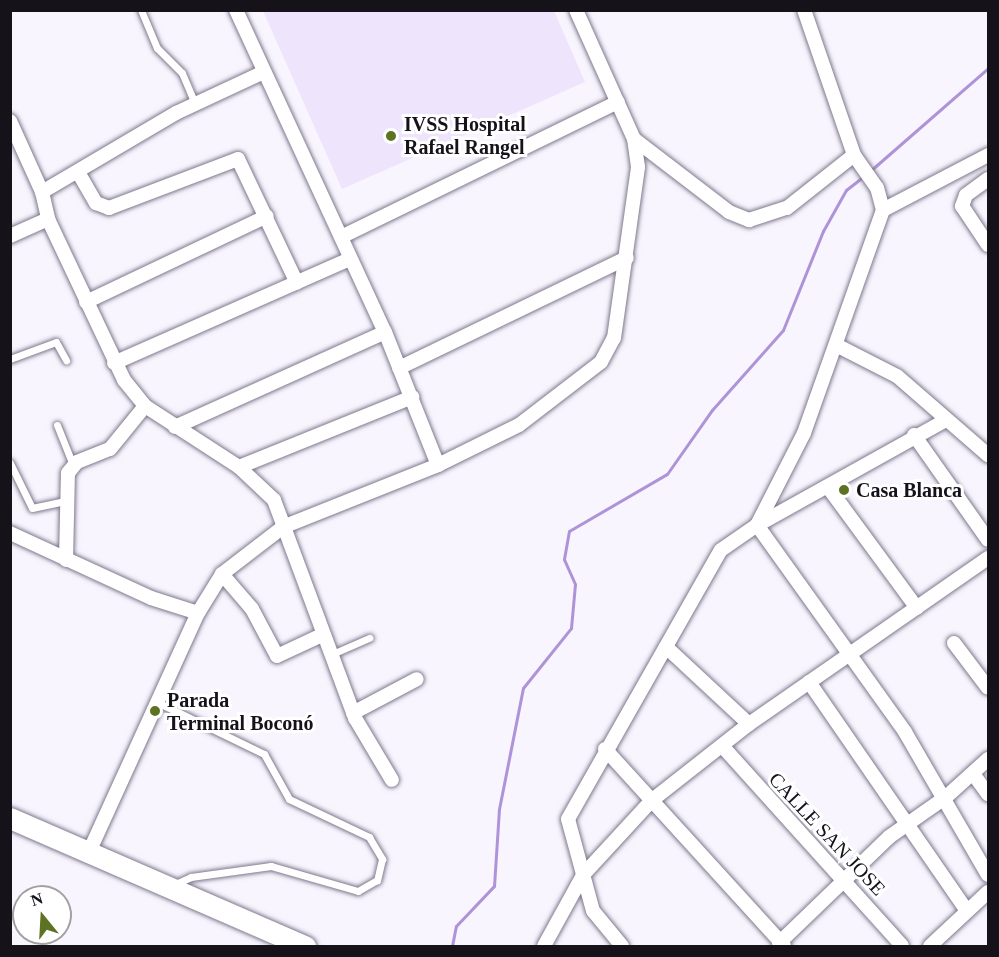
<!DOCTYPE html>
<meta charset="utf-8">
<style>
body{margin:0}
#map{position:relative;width:999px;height:957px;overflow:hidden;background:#f8f5fe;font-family:"Times New Roman",serif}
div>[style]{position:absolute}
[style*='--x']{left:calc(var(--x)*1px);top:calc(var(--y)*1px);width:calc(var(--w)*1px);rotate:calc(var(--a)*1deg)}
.built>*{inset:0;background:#eee5fd}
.stream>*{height:3px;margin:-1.5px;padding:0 1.5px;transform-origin:1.5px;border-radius:1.5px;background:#af93d8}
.roads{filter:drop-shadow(0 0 2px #7f788c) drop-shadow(0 0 2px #7f788c)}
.lane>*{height:7px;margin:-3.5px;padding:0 3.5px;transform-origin:3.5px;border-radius:3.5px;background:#fff}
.street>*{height:14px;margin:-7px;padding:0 7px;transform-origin:7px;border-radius:7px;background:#fff}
.primary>*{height:21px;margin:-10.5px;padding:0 10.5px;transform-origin:10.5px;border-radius:10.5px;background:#fff}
.dots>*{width:16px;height:16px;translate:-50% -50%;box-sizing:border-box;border:3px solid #fff;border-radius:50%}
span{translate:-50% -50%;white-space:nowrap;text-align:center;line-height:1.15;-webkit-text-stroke:6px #fff;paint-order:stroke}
.poi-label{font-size:20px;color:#15121a;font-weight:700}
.left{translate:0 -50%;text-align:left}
.street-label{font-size:20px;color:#15121a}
.frame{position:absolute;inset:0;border:12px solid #15121a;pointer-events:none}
.north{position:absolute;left:12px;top:885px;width:60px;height:60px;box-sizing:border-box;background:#fff;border:2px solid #a1a0a3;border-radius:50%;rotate:342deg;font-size:16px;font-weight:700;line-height:24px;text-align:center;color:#15121a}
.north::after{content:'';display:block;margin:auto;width:21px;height:27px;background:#5d7222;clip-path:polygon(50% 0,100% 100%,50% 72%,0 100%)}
</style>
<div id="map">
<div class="built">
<div style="clip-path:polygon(263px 11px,554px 11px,585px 82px,342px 189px)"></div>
</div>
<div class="stream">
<div style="--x:870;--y:171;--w:157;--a:-41.1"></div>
<div style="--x:452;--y:946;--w:20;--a:-79"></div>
<div style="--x:456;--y:926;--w:55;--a:-46.5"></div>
<div style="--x:494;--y:886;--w:77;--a:-86.3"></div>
<div style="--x:499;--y:809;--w:123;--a:-78.8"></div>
<div style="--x:523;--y:688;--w:77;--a:-51.3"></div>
<div style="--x:571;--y:628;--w:44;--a:-84.8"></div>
<div style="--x:575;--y:584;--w:27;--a:-114"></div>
<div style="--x:564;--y:559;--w:28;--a:-80"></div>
<div style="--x:569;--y:531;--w:113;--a:-30.2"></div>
<div style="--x:667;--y:474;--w:78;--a:-54.9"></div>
<div style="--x:712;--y:410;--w:107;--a:-48.4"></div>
<div style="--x:783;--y:330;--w:107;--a:-68"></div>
<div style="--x:823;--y:231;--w:47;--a:-60.7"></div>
<div style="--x:846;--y:190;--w:24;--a:-38"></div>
</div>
<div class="roads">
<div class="lane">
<div style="--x:141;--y:10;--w:41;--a:67.2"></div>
<div style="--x:157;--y:48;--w:35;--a:45"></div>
<div style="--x:182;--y:73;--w:33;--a:67"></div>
<div style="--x:10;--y:359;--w:49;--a:-20.3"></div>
<div style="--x:56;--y:342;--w:21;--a:61"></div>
<div style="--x:57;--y:425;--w:43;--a:68.2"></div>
<div style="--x:10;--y:463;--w:50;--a:63.9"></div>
<div style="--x:32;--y:508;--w:35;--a:-12"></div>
<div style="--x:330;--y:655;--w:43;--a:-23.6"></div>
<div style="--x:159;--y:703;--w:117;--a:25.9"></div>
<div style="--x:264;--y:754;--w:51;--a:60.9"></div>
<div style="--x:289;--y:799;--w:89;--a:25.4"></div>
<div style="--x:369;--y:837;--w:26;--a:59"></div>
<div style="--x:382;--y:859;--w:22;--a:103"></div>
<div style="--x:377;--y:880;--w:22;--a:150"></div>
<div style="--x:358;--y:891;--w:91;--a:-164"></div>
<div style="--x:271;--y:866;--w:81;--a:172.2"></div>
<div style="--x:191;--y:877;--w:17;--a:156"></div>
</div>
<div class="street">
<div style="--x:236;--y:10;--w:355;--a:65.2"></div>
<div style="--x:385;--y:332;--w:143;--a:68.3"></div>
<div style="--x:10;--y:121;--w:78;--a:65.7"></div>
<div style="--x:42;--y:192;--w:28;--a:77"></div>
<div style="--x:48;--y:219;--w:178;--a:64.7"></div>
<div style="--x:124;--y:380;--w:33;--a:51"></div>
<div style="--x:145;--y:406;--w:112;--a:33"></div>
<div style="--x:239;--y:467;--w:48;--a:43.3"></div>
<div style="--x:274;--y:500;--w:233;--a:69.6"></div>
<div style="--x:355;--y:718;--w:72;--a:59.2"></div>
<div style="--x:634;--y:139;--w:120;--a:37.5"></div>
<div style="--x:729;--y:212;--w:22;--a:22"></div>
<div style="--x:749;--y:220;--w:40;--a:-18"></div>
<div style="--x:787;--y:208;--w:85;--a:-38.3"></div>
<div style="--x:78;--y:172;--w:36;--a:60"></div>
<div style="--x:96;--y:203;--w:14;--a:21"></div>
<div style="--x:109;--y:208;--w:138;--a:-20.8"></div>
<div style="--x:238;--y:159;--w:137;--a:64.6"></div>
<div style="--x:988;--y:179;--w:27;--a:144"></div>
<div style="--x:966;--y:195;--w:12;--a:110"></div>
<div style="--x:962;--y:206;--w:47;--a:56.3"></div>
<div style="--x:42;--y:192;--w:156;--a:-30.5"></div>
<div style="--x:176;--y:113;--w:97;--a:-25"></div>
<div style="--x:883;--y:210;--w:119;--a:-27.6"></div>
<div style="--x:10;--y:236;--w:42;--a:-24.1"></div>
<div style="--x:341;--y:237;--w:308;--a:-26"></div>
<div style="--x:86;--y:302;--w:200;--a:-25.4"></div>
<div style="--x:838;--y:346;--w:66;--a:27"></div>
<div style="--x:897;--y:376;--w:121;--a:41"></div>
<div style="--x:114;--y:363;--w:258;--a:-23.8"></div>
<div style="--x:399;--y:368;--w:253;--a:-25.8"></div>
<div style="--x:946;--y:420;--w:216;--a:150.9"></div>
<div style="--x:757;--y:525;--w:254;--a:54.4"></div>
<div style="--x:905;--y:732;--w:165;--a:59.9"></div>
<div style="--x:175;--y:427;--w:230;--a:-24.3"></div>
<div style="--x:914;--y:435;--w:128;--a:54.8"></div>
<div style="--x:239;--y:467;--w:187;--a:-22"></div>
<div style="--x:828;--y:487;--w:150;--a:53.7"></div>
<div style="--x:10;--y:533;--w:155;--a:24.7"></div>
<div style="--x:151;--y:598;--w:49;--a:17.7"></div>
<div style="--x:66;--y:560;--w:87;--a:-88.7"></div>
<div style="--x:68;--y:473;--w:14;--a:-51"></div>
<div style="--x:77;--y:462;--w:35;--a:-22"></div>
<div style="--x:110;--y:449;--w:55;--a:-50.9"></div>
<div style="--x:222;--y:574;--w:46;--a:49.4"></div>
<div style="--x:252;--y:609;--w:53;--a:62"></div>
<div style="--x:277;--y:656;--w:50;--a:-25"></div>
<div style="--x:954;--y:643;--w:56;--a:52.9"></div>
<div style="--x:666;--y:647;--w:113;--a:42.9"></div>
<div style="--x:809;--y:682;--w:278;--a:55.4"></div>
<div style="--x:353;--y:713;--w:72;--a:-28"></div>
<div style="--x:724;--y:748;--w:266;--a:48"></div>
<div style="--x:605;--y:749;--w:266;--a:47.7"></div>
<div style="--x:974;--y:775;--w:24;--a:54"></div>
<div style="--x:89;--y:852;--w:263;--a:-65.5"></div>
<div style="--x:198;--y:613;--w:46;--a:-58.4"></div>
<div style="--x:222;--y:574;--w:77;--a:-37.6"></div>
<div style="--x:283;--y:527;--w:167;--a:-21.8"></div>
<div style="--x:438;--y:465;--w:90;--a:-26.3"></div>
<div style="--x:519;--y:425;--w:103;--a:-37.5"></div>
<div style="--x:601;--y:362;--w:27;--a:-62"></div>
<div style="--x:614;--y:338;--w:173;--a:-82"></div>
<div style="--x:638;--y:167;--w:28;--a:-98"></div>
<div style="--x:634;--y:139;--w:141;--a:-114.2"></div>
<div style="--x:779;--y:943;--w:153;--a:-43.9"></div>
<div style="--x:889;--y:837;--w:70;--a:-35.1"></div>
<div style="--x:946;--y:797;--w:57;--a:-42.1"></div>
<div style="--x:544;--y:946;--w:81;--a:-61.2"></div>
<div style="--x:583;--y:875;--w:100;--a:-47.4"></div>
<div style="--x:651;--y:801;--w:125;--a:-38.2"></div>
<div style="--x:749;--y:724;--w:291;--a:-34.8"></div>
<div style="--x:622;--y:946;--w:45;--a:-129.6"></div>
<div style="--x:593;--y:911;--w:95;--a:-105.2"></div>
<div style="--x:568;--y:819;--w:309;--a:-60.4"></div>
<div style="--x:721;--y:550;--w:44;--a:-34.8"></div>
<div style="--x:757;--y:525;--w:103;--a:-62.9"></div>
<div style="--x:804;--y:433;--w:237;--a:-70.5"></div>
<div style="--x:883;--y:210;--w:23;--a:-105"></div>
<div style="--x:877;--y:188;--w:40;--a:-124.9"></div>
<div style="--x:854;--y:155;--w:153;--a:-109"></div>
<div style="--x:930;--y:946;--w:79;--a:-43"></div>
</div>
<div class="primary">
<div style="--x:10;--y:818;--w:322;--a:23.5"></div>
</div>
</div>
<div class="dots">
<div style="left:391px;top:136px;background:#5d7222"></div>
<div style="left:844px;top:490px;background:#5d7222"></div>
<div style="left:155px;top:711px;background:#5d7222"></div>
</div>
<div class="poi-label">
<span class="left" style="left:404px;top:136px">IVSS Hospital<br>Rafael Rangel</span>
<span class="left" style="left:856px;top:490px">Casa Blanca</span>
<span class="left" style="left:167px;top:712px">Parada<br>Terminal Boconó</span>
</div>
<div class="street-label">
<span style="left:827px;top:834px;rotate:47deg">CALLE SAN JOSE</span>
</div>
<div class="frame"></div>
<div class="north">N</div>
</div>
